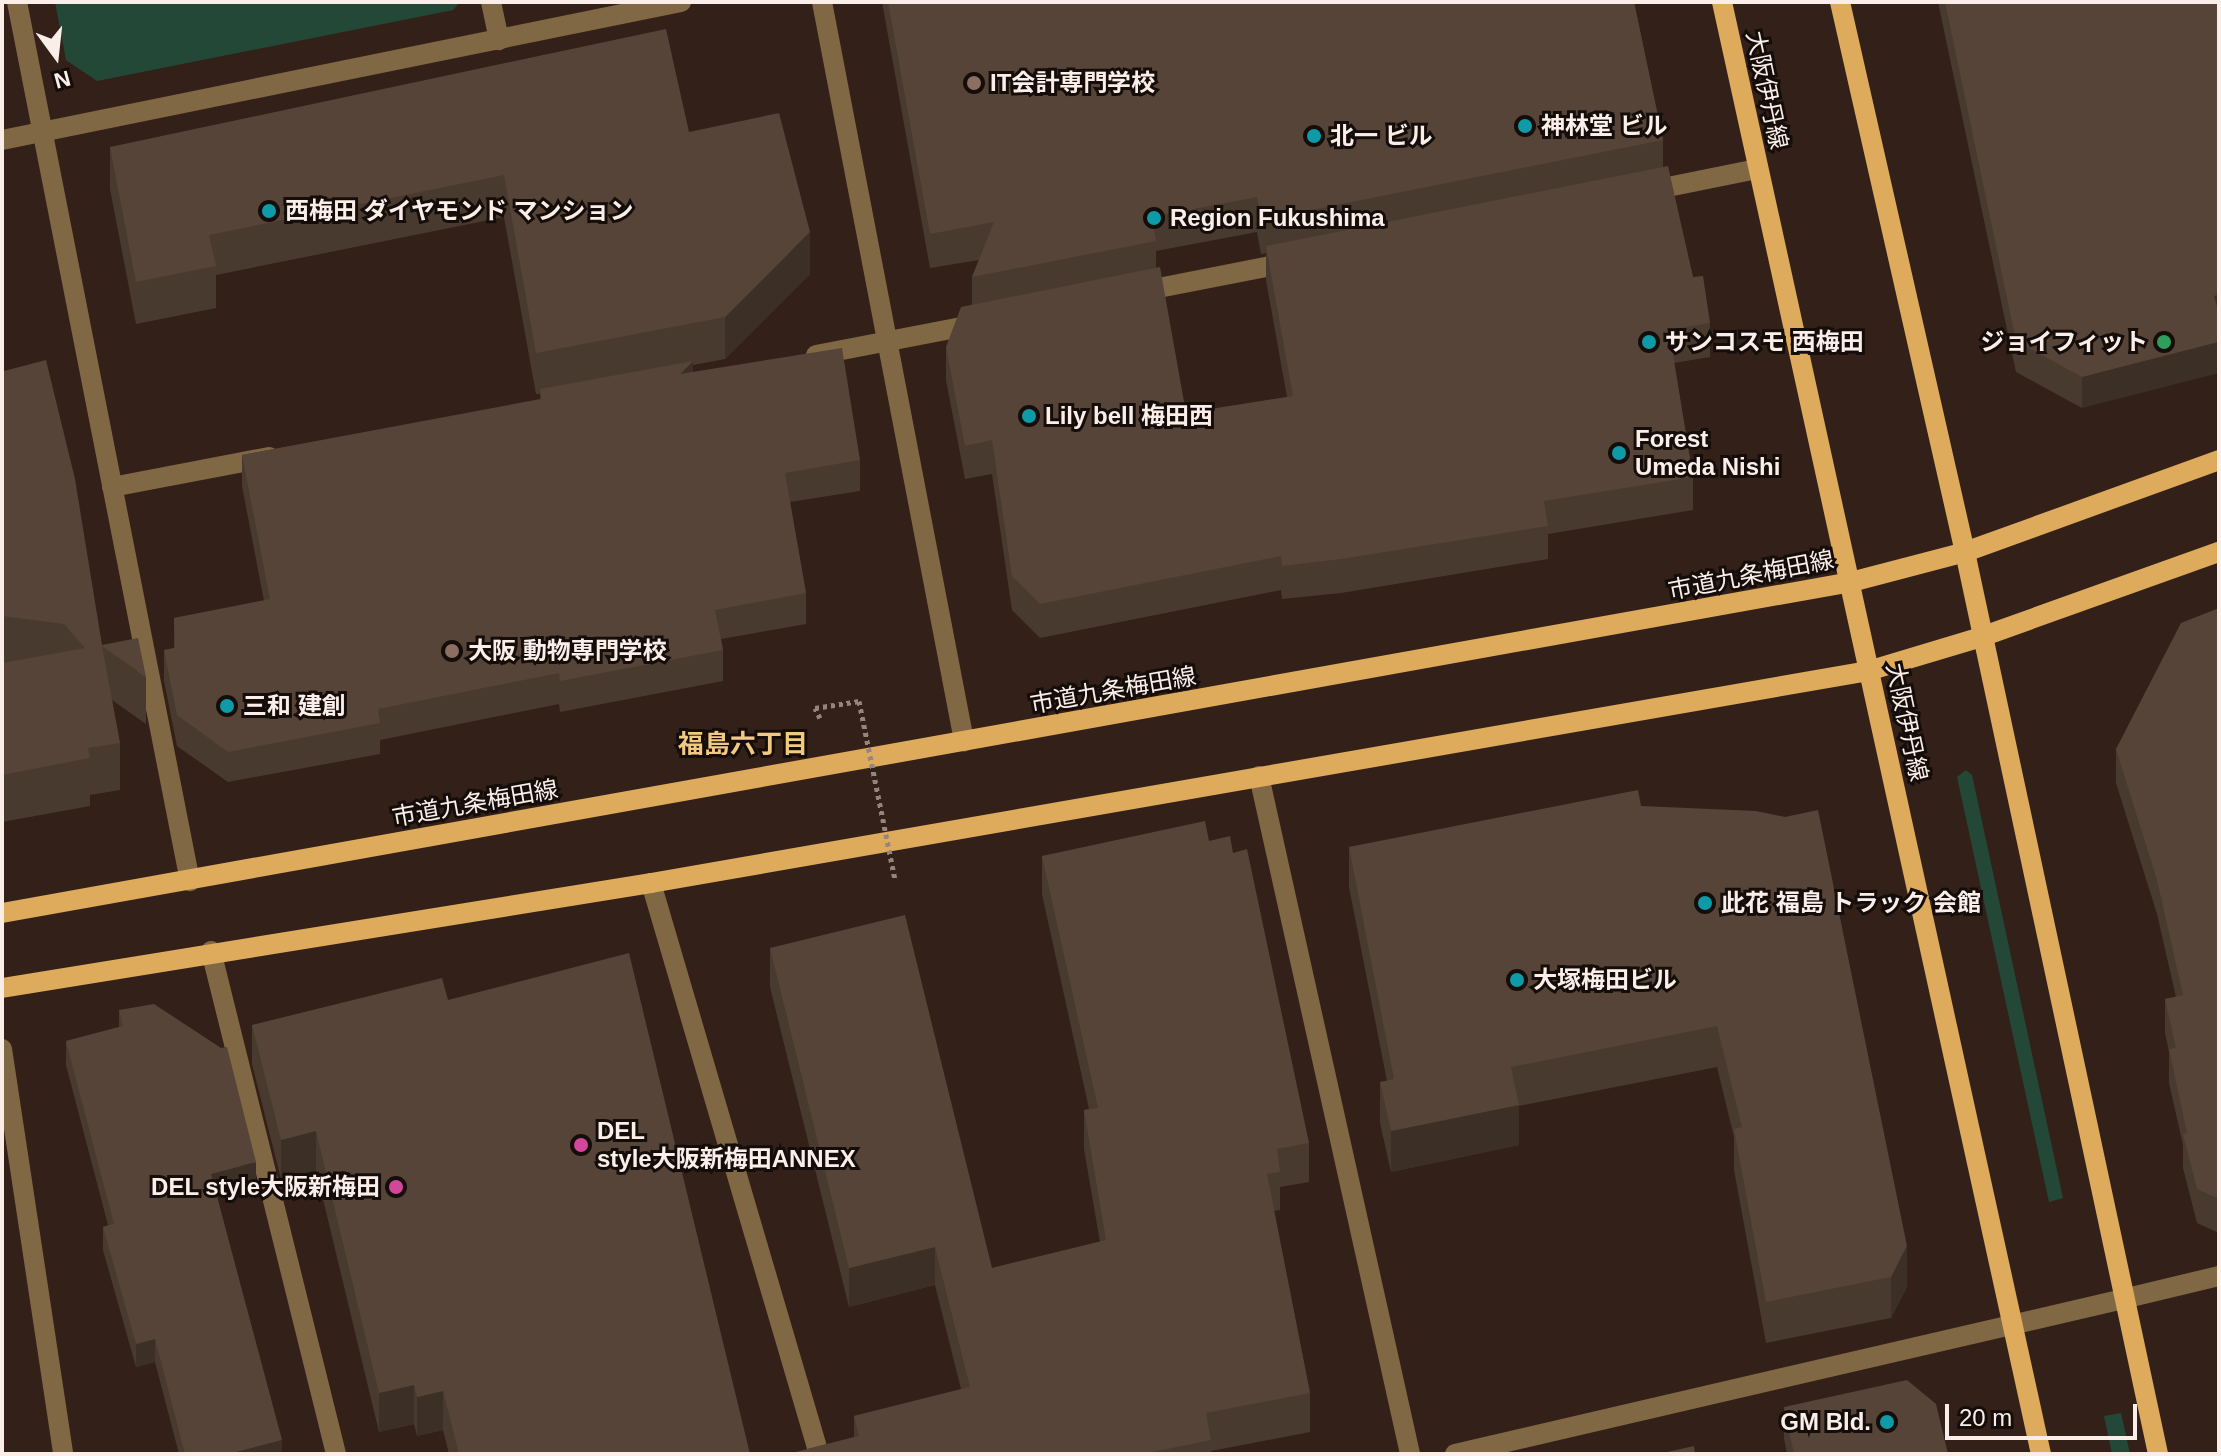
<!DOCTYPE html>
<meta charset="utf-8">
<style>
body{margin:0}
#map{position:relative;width:2221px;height:1456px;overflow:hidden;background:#332119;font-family:Arial,"Noto Sans JP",sans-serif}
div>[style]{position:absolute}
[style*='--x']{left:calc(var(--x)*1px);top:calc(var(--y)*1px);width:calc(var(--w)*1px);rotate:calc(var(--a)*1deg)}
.green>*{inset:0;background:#244837}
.path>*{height:5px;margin-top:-2.5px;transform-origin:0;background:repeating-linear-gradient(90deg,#94857e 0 4px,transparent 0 8px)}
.minor>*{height:20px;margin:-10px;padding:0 10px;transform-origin:10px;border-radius:10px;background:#816845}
.tertiary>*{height:20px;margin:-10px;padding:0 10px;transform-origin:10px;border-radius:10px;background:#816845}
.primary>*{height:20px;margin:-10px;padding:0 10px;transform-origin:10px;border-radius:10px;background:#deaa5c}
.path-bridge>*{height:5px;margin-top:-2.5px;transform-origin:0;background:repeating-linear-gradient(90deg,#94857e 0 4px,transparent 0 8px)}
.wall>*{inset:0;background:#493a2f}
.shaded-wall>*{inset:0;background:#3c3026}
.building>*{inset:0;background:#554437}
.dots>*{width:22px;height:22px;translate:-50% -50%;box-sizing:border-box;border:4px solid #150d09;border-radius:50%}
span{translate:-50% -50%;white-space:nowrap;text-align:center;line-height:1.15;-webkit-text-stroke:6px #150d09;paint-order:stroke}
.poi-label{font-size:24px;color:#fbeee9;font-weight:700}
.left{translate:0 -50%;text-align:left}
.right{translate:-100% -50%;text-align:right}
.street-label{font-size:24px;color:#fbeee9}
.neighbourhood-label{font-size:26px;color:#f2c982;font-weight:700}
.frame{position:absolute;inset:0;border:4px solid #fbeee9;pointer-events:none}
.north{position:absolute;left:16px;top:16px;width:80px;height:80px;-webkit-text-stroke:6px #150d09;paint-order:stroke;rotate:165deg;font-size:22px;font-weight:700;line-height:32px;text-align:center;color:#fbeee9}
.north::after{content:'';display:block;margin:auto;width:28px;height:36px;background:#fbeee9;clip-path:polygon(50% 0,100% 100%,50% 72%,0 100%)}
.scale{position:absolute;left:1945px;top:1404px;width:192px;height:36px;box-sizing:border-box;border:4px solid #fbeee9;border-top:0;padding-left:10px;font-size:24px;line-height:28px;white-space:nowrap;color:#fbeee9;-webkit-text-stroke:6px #150d09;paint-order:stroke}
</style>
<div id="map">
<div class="green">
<div style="clip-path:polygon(55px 2px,460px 2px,453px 10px,97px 81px,66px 60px)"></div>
<div style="clip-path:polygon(1966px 770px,1972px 775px,2063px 1198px,2049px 1202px,1957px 777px)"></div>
<div style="clip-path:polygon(2121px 1413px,2130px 1454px,2112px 1454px,2104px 1416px)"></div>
</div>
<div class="path">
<div style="--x:820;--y:718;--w:11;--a:-117"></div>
<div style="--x:815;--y:708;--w:45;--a:-9"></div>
</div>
<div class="minor">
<div style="--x:17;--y:2;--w:896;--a:78.87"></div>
<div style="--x:491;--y:2;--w:39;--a:78"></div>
<div style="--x:822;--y:2;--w:753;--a:79.12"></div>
<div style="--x:2;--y:140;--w:693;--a:-11.49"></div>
<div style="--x:1648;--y:191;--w:111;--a:-11.4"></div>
<div style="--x:1138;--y:292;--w:156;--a:-11.1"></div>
<div style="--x:816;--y:355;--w:164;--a:-10.9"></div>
<div style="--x:112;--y:487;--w:160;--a:-10.8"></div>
<div style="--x:1259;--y:776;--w:695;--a:77.44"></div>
<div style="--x:651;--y:883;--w:595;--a:73.61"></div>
<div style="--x:211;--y:951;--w:518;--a:76.04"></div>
<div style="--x:2;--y:1049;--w:410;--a:81.4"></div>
<div style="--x:1455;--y:1454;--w:686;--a:-13.06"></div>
</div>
<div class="tertiary">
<div style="--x:2123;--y:1299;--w:99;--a:-13.5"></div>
</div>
<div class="primary">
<div style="--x:1722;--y:2;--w:1487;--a:77.61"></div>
<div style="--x:1840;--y:2;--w:564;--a:77.2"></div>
<div style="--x:1965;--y:552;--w:922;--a:77.92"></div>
<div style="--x:2;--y:913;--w:1878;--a:-10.15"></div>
<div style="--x:1851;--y:582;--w:118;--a:-14.7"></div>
<div style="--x:1965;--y:552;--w:270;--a:-19.9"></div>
<div style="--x:2;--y:988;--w:657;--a:-9.19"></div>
<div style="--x:651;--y:883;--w:1235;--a:-9.88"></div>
<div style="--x:1868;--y:671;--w:118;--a:-16.7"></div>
<div style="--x:1981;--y:637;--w:253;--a:-19.7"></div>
</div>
<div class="path-bridge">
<div style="--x:859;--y:701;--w:182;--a:78.6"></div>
</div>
<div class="wall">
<div style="clip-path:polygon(evenodd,882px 2px,1634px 2px,1663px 140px,1663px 167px,1693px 277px,1710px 323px,1710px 357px,1674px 363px,1693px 477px,1693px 510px,1548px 534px,1548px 559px,1341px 593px,1282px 599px,1281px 590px,1040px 638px,1012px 610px,992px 474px,965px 479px,946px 380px,946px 347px,972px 304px,972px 277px,979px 260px,930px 268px,882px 2px,1257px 232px,1261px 254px,1266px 253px,1266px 280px,1287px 397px,1186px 413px,1156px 268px,1156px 251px,1257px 232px)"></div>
<div style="clip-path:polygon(1938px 2px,2219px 2px,2082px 408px,2016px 372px)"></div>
<div style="clip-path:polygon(689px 132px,810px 274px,725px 359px,693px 365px,693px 372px,860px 460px,860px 491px,790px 502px,806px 593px,806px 624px,721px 639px,723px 650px,723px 681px,560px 712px,559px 704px,380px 740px,380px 754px,228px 782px,177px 746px,164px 681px,164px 650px,174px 648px,174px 618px,264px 601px,242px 486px,242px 455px,540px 399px,540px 394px,536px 394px,504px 217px,216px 275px,216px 308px,136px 324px,110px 189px,110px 147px)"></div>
<div style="clip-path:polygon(2px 360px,4px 371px,102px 645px,146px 677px,146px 724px,112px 700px,120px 743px,120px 790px,90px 795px,90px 806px,2px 822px)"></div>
<div style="clip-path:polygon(2219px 608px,2219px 1233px,2197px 1223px,2183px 1168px,2183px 1145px,2169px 1083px,2169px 1052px,2165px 1033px,2165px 999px,2176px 997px,2157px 914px,2116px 783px,2116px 749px)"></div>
<div style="clip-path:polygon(1641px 806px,1907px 1287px,1891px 1318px,1766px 1343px,1734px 1170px,1734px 1137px,1717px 1067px,1519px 1106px,1519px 1145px,1391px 1172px,1380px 1123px,1380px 1082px,1387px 1081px,1349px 887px,1349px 847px)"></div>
<div style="clip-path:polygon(1209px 841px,1233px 853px,1309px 1143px,1309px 1182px,1280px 1187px,1280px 1210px,1274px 1211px,1310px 1393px,1310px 1432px,1211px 1451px,1211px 1454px,788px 1454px,854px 1437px,854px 1416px,961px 1389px,935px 1285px,849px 1307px,770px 987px,770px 948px,992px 1268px,1100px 1242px,1084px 1149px,1084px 1110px,1089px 1109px,1042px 894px,1042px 856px)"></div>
<div style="clip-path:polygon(448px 1000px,750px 1454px,449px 1454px,443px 1430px,417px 1436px,414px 1424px,379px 1432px,316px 1170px,281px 1179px,252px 1064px,252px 1025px)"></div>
<div style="clip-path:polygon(119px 1010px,256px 1186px,217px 1196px,282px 1454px,179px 1454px,155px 1362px,136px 1367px,103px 1250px,103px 1227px,108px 1225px,66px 1065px,66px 1041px,119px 1027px)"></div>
<div style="clip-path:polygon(1784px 1407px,1948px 1454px,1787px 1454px,1784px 1438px)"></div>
</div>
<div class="shaded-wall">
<div style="clip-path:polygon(810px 232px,810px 274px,725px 359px,725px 317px)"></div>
<div style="clip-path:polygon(2219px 295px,2219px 326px,2214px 296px)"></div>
<div style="clip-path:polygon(2219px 342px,2219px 373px,2082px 408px,2082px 377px)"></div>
<div style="clip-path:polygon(693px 361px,693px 392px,680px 374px)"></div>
<div style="clip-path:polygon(1519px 1105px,1519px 1145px,1391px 1172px,1391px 1131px)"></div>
<div style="clip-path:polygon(316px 1131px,316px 1170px,281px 1179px,281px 1140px)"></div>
<div style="clip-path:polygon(256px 1162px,256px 1186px,211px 1198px,211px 1174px)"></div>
<div style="clip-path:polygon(1907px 1246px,1907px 1287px,1891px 1318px,1891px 1277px)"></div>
<div style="clip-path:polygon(935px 1247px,935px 1285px,849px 1307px,849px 1268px)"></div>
<div style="clip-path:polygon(155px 1339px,155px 1362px,136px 1367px,136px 1344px)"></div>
<div style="clip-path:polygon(414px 1385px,414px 1424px,379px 1432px,379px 1393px)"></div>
<div style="clip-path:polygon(443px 1391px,443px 1430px,417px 1436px,417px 1397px)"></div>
<div style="clip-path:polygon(282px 1440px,282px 1454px,228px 1454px)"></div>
</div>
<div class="building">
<div style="clip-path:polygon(888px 2px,1634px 2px,1663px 140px,1261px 220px,1257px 197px,1152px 217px,1156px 241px,972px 277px,994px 222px,930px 234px)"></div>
<div style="clip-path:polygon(1945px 2px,2219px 2px,2219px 295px,2214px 296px,2219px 313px,2219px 342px,2082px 377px,2016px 341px)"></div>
<div style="clip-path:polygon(666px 29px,689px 132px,779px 113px,810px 232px,725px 317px,536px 353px,504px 175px,209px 235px,216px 266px,136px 282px,110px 147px)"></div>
<div style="clip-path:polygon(1668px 166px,1693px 277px,1703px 276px,1710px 323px,1669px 330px,1693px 477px,1544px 501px,1548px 526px,1341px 559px,1282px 566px,1281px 556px,1040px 604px,1012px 576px,992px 440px,965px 446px,946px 347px,961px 307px,1160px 267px,1186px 413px,1293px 396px,1266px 246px)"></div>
<div style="clip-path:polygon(842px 348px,860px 460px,785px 473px,806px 593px,715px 610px,723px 650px,560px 681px,559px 673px,378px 709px,380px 723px,228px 752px,177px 715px,164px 650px,175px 648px,174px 618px,270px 599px,242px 455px,542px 399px,540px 389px,693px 361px,680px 374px)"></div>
<div style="clip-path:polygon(2px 360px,4px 371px,46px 360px,75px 479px,102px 645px,138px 638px,146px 677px,102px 646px,120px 743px,88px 748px,90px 758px,2px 775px,2px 663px,85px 648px,64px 624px,2px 616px)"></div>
<div style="clip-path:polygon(2219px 608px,2219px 1199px,2197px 1189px,2183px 1134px,2187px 1133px,2169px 1049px,2176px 1048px,2165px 999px,2183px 995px,2157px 880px,2116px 749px,2181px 623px)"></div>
<div style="clip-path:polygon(1638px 790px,1641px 806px,1756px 811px,1785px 817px,1818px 810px,1907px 1246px,1891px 1277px,1766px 1302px,1734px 1129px,1742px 1127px,1717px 1026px,1511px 1067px,1519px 1105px,1391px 1131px,1380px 1082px,1394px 1079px,1349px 847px)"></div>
<div style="clip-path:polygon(1205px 821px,1209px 841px,1230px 836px,1233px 853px,1247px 849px,1309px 1143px,1277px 1149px,1280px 1172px,1267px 1174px,1310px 1393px,1206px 1413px,1211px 1440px,1143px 1454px,788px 1454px,859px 1436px,854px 1416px,970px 1387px,935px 1247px,849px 1268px,770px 948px,905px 915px,992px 1268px,1106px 1240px,1084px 1110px,1098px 1108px,1042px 856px)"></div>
<div style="clip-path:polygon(629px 953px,750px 1454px,459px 1454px,443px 1391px,417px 1397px,414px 1385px,379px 1393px,316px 1131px,281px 1140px,252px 1025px,442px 978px,448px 1000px)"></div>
<div style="clip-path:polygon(154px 1004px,221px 1048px,227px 1047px,256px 1162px,211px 1174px,282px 1440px,228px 1454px,185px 1454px,155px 1339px,136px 1344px,103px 1227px,114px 1224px,66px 1041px,123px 1026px,119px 1010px)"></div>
<div style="clip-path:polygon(1907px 1380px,1936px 1404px,1948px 1454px,1794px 1454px,1784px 1407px)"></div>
<div style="clip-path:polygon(1694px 1446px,1695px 1454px,1658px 1454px)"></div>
</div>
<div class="dots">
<div style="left:974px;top:83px;background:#8d6e63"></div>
<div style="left:1525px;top:126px;background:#0f9aa8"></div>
<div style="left:1314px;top:136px;background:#0f9aa8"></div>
<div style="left:269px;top:211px;background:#0f9aa8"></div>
<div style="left:1154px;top:218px;background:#0f9aa8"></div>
<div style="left:1649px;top:342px;background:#0f9aa8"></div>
<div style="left:2164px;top:342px;background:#2e9e5b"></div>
<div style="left:1029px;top:416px;background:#0f9aa8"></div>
<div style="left:1619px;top:453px;background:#0f9aa8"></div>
<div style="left:452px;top:651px;background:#8d6e63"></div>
<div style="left:227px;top:706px;background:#0f9aa8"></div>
<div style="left:1705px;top:903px;background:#0f9aa8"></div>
<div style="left:1517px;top:980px;background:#0f9aa8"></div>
<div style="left:581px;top:1145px;background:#d1479c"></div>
<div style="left:396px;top:1187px;background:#d1479c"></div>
<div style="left:1887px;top:1422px;background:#0f9aa8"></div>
</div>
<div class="poi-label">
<span class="left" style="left:990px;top:83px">IT会計専門学校</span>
<span class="left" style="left:1541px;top:126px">神林堂 ビル</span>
<span class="left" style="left:1330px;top:136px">北一 ビル</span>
<span class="left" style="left:285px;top:211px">西梅田 ダイヤモンド マンション</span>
<span class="left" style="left:1170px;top:218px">Region Fukushima</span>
<span class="left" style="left:1665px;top:342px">サンコスモ 西梅田</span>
<span class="right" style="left:2148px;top:342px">ジョイフィット</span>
<span class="left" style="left:1045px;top:416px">Lily bell 梅田西</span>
<span class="left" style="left:1635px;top:453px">Forest<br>Umeda Nishi</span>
<span class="left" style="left:468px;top:651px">大阪 動物専門学校</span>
<span class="left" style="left:243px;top:706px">三和 建創</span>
<span class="left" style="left:1721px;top:903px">此花 福島 トラック 会館</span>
<span class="left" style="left:1533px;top:980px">大塚梅田ビル</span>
<span class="left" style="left:597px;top:1145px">DEL<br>style大阪新梅田ANNEX</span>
<span class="right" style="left:380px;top:1187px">DEL style大阪新梅田</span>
<span class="right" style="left:1871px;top:1422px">GM Bld.</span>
</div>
<div class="street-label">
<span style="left:1767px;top:90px;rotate:78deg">大阪伊丹線</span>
<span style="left:1751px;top:575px;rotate:-11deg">市道九条梅田線</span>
<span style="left:1113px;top:690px;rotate:-10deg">市道九条梅田線</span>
<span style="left:1907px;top:722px;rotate:78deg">大阪伊丹線</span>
<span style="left:475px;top:803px;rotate:-10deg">市道九条梅田線</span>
</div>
<div class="neighbourhood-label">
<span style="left:743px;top:745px">福島六丁目</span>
</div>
<div class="frame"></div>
<div class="north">N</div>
<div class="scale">20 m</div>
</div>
